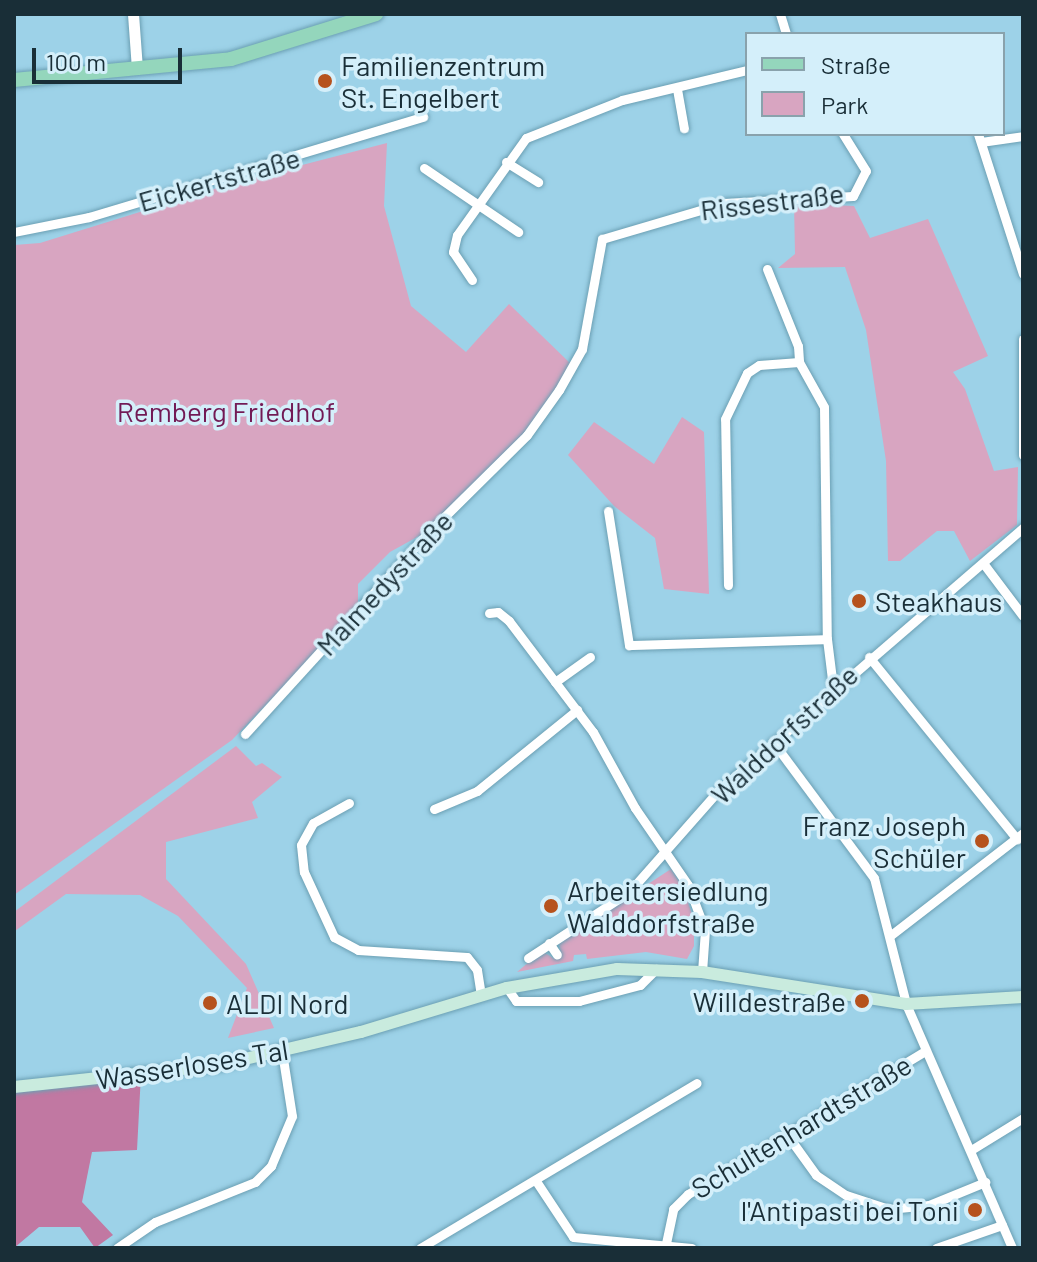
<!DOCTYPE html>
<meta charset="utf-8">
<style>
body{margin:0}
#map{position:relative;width:1037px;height:1262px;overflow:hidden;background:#9dd2e8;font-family:Barlow,sans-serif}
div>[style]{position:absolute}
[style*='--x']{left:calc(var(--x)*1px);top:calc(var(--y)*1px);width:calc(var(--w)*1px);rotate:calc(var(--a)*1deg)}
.green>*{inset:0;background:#d8a5c1}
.forest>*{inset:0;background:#c178a2}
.roads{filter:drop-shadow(0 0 2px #6b9fb3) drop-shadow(0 0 2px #6b9fb3)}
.minor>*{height:9px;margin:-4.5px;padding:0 4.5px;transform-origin:4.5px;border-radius:4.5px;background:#fff}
.tertiary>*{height:11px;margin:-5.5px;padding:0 5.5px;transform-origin:5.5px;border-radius:5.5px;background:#fff}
.secondary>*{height:12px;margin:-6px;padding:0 6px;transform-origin:6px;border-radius:6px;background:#c9ebde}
.primary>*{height:14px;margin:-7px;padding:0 7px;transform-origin:7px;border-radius:7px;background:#94d6bc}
.dots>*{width:22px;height:22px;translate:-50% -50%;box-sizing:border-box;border:4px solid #d4effa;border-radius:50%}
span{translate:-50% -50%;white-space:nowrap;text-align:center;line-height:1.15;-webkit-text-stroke:7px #d4effa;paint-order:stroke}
.poi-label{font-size:28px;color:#192e37}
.left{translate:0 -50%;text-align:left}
.right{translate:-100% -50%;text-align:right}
.street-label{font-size:28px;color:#192e37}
.park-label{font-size:28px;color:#721a55}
.frame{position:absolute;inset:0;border:16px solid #192e37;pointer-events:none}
.legend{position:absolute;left:745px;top:32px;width:260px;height:104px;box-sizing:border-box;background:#d4effa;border:2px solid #89a2ac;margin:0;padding:10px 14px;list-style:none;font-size:24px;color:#192e37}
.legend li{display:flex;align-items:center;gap:16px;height:40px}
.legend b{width:40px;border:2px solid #89a2ac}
.scale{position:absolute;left:32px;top:48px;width:150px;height:36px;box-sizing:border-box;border:4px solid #192e37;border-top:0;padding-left:10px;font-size:24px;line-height:28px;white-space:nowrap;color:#192e37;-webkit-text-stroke:6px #d4effa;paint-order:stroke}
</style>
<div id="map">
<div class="green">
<div style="clip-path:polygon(387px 143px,384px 206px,411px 306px,466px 352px,509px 304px,572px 365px,526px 435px,428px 531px,390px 552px,358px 584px,358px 609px,232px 740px,14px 895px,14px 245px,40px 243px,233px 183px)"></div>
<div style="clip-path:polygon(794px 203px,854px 206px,870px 238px,928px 219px,988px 356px,953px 372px,965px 389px,994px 471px,1018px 467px,1017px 525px,970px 561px,954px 531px,937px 531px,900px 561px,888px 561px,886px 461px,866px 330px,845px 267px,778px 268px,795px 254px)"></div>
<div style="clip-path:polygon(682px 417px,704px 432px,709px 594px,664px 589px,655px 538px,614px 506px,568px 455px,594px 422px,654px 464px)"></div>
<div style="clip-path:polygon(236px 746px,256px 766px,262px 763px,282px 777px,252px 802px,258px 818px,166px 842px,166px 879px,246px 964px,274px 1028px,228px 1038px,247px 988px,178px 916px,140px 895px,66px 894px,15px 931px,14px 959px,14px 912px)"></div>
<div style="clip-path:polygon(671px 869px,683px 887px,694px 920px,694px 946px,687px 959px,646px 952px,587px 959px,586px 954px,574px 955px,573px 961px,517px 972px,542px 951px,555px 959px,561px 956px,559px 942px)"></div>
</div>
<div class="forest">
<div style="clip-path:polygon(141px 1074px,137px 1150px,92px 1152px,82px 1202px,113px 1235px,95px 1248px,80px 1227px,39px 1227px,14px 1248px,14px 1087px)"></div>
</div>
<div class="roads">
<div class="minor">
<div style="--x:780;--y:14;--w:21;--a:73"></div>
<div style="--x:677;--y:89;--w:40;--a:80"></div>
<div style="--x:978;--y:134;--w:147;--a:72.2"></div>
<div style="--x:981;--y:142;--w:42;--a:-8.1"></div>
<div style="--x:506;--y:162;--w:38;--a:32"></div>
<div style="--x:424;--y:168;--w:114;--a:34.2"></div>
<div style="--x:14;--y:232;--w:76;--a:-11.3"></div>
<div style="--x:89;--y:217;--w:349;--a:-16.7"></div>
<div style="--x:767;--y:269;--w:83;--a:68.1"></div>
<div style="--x:798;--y:346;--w:16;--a:86"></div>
<div style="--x:799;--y:362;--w:51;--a:60.9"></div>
<div style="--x:824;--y:407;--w:232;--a:89.3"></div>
<div style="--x:827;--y:639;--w:48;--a:82.9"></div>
<div style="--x:472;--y:280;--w:34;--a:-124"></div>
<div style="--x:453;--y:252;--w:17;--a:-77"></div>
<div style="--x:457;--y:235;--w:119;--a:-54.6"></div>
<div style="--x:526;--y:138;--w:103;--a:-21.6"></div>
<div style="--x:622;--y:100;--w:129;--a:-13.5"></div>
<div style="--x:1023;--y:339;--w:116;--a:90"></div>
<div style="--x:608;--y:511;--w:136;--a:81.1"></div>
<div style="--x:629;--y:645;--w:198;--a:-1.7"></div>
<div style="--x:983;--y:563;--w:66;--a:53"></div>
<div style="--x:728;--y:585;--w:166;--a:-91"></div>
<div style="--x:725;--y:419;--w:51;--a:-64.4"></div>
<div style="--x:747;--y:373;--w:14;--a:-34"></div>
<div style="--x:759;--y:365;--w:40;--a:-4.3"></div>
<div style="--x:489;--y:613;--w:9;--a:-6"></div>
<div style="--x:498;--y:612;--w:14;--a:39"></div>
<div style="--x:509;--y:621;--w:139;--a:52.9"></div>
<div style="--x:593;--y:732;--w:87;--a:61.1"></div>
<div style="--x:635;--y:808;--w:93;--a:55.5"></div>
<div style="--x:688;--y:885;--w:48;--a:69.3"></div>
<div style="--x:705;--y:930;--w:42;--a:94.1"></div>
<div style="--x:869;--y:657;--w:235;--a:50.9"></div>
<div style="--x:555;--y:682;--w:43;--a:-35.5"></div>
<div style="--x:245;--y:734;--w:275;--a:-47.7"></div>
<div style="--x:430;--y:531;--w:136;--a:-44.7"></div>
<div style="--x:527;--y:435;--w:55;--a:-54.6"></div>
<div style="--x:559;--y:390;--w:47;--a:-60.7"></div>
<div style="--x:582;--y:349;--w:112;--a:-79.7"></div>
<div style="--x:602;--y:239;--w:127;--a:-16.4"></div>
<div style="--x:724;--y:203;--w:129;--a:-3.1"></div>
<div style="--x:853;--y:196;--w:28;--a:-63"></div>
<div style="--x:866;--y:171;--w:44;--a:-121.9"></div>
<div style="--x:773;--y:742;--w:169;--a:53.4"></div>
<div style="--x:874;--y:878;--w:130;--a:75.7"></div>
<div style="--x:906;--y:1004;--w:266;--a:66.5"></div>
<div style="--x:349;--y:803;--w:41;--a:150.9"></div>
<div style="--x:313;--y:823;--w:25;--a:119"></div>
<div style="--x:301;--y:845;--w:27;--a:84"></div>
<div style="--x:304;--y:872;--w:72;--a:65.2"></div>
<div style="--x:334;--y:937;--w:27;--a:28"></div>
<div style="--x:358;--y:950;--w:109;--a:3.7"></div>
<div style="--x:467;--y:957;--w:16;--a:52"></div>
<div style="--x:477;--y:970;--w:25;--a:81"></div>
<div style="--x:434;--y:809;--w:47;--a:-22.7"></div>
<div style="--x:477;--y:791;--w:129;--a:-39"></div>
<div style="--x:891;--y:935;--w:167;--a:-37.7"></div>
<div style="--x:549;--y:943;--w:14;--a:56"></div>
<div style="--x:528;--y:958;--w:121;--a:-33.2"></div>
<div style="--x:629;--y:892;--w:135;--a:-48.6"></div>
<div style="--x:718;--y:791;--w:403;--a:-40.8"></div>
<div style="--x:507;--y:988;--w:16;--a:55"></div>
<div style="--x:516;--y:1001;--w:63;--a:0"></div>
<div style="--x:579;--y:1001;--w:63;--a:-14.7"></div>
<div style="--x:640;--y:985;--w:23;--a:-45"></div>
<div style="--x:788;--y:1136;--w:48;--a:54.3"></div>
<div style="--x:816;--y:1175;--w:36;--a:34"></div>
<div style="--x:846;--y:1195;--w:45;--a:18"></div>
<div style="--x:889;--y:1209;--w:40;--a:-5.7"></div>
<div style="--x:929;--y:1205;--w:61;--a:-22.3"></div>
<div style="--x:971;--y:1150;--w:61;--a:-31.6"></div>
<div style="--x:536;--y:1181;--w:67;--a:56.5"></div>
<div style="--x:573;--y:1237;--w:119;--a:5.3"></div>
<div style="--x:117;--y:1248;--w:46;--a:-34.4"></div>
<div style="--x:155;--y:1222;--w:108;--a:-21.8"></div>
<div style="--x:255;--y:1182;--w:23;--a:-45"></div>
<div style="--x:271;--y:1166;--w:54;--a:-67.2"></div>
<div style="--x:292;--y:1116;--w:65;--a:-98.9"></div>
<div style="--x:420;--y:1248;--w:322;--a:-30.8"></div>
<div style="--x:665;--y:1248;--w:40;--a:-78"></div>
<div style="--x:673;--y:1209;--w:21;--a:-45"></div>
<div style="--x:688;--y:1194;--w:277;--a:-31.1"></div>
<div style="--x:936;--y:1248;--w:70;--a:-19.2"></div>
</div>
<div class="tertiary">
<div style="--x:133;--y:14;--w:55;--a:85.8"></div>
</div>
<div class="secondary">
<div style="--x:14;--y:1087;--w:206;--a:-6.1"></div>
<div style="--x:219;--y:1065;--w:146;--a:-13.1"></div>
<div style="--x:361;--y:1032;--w:152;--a:-16.8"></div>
<div style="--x:507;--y:988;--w:112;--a:-9.8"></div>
<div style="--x:617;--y:969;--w:85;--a:2"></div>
<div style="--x:702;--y:972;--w:206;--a:8.9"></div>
<div style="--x:906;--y:1004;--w:117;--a:-3.4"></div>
</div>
<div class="primary">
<div style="--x:14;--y:80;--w:218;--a:-5.5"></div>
<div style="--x:231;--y:59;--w:152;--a:-17.2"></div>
</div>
</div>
<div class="dots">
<div style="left:325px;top:81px;background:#b6521d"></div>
<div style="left:859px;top:601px;background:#b6521d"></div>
<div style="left:982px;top:841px;background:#b6521d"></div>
<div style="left:551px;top:906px;background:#b6521d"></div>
<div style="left:862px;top:1001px;background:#b6521d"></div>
<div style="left:210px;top:1003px;background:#b6521d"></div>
<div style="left:975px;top:1210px;background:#b6521d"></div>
</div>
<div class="poi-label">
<span class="left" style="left:341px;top:81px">Familienzentrum<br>St. Engelbert</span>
<span class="left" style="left:875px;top:601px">Steakhaus</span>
<span class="right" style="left:966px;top:841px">Franz Joseph<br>Schüler</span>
<span class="left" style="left:567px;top:906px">Arbeitersiedlung<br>Walddorfstraße</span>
<span class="right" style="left:846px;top:1001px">Willdestraße</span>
<span class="left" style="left:226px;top:1003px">ALDI Nord</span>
<span class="right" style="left:959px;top:1210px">l'Antipasti bei Toni</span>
</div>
<div class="street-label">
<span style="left:219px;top:179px;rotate:-16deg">Eickertstraße</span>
<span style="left:772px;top:201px;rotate:-7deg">Rissestraße</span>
<span style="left:384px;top:583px;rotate:-47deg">Malmedystraße</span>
<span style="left:784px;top:734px;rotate:-43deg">Walddorfstraße</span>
<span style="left:192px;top:1064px;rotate:-9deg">Wasserloses Tal</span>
<span style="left:801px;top:1126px;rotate:-31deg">Schultenhardtstraße</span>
</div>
<div class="park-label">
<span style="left:226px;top:411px">Remberg Friedhof</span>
</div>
<div class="frame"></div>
<ul class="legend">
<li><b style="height:10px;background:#94d6bc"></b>Straße</li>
<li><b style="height:22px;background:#d8a5c1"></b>Park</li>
</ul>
<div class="scale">100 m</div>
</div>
